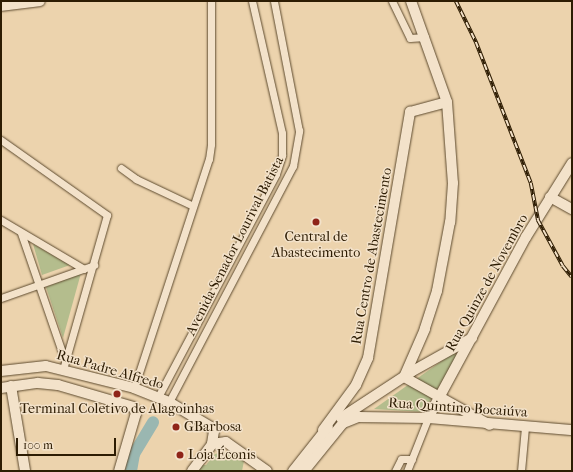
<!DOCTYPE html>
<meta charset="utf-8">
<style>
body{margin:0}
#map{position:relative;width:573px;height:472px;overflow:hidden;background:#ecd3ad;font-family:"IM FELL French Canon",serif}
div>[style]{position:absolute}
[style*='--x']{left:calc(var(--x)*1px);top:calc(var(--y)*1px);width:calc(var(--w)*1px);rotate:calc(var(--a)*1deg)}
.green>*{inset:0;background:#b4bd8d}
.river>*{height:12px;margin:-6px;padding:0 6px;transform-origin:6px;border-radius:6px;background:#9ab7b1}
.roads{filter:drop-shadow(0 0 1px #5d4a2e) drop-shadow(0 0 1px #5d4a2e)}
.street>*{height:7px;margin:-3.5px;padding:0 3.5px;transform-origin:3.5px;border-radius:3.5px;background:#f3e2ca}
.secondary>*{height:10px;margin:-5px;padding:0 5px;transform-origin:5px;border-radius:5px;background:#f3e2ca}
.rail>*{height:3.5px;margin-top:-1.75px;transform-origin:0;background:repeating-linear-gradient(90deg,#f3e2ca 0 6px,#2d1c03 0 12px);box-sizing:border-box;border-block:1px solid #2d1c03}
.dots>*{width:11px;height:11px;translate:-50% -50%;box-sizing:border-box;border:2px solid #f3e2ca;border-radius:50%}
span{translate:-50% -50%;white-space:nowrap;text-align:center;line-height:1.15;-webkit-text-stroke:3px #f3e2ca;paint-order:stroke}
.poi-label{font-size:14px;color:#2d1c03}
.left{translate:0 -50%;text-align:left}
.street-label{font-size:14px;color:#2d1c03}
.frame{position:absolute;inset:0;border:2px solid #2d1c03;pointer-events:none}
.scale{position:absolute;left:16px;top:438px;width:100px;height:18px;box-sizing:border-box;border:2px solid #2d1c03;border-top:0;padding-left:5px;font-size:12px;line-height:14px;white-space:nowrap;color:#2d1c03;-webkit-text-stroke:3px #f3e2ca;paint-order:stroke}
</style>
<div id="map">
<div class="green">
<div style="clip-path:polygon(33px 244px,70px 265px,42px 275px)"></div>
<div style="clip-path:polygon(81px 273px,63px 338px,46px 287px)"></div>
<div style="clip-path:polygon(453px 353px,458px 356px,423px 412px,374px 409px)"></div>
<div style="clip-path:polygon(222px 452px,237px 455px,244px 461px,242px 471px,197px 471px,202px 465px,206px 465px,215px 454px)"></div>
</div>
<div class="river">
<div style="--x:131;--y:471;--w:17;--a:-80"></div>
<div style="--x:134;--y:454;--w:37;--a:-59"></div>
</div>
<div class="roads">
<div class="street">
<div style="--x:392;--y:1;--w:41;--a:64.1"></div>
<div style="--x:410;--y:38;--w:15;--a:-4"></div>
<div style="--x:1;--y:140;--w:130;--a:35.3"></div>
<div style="--x:107;--y:215;--w:160;--a:105.9"></div>
<div style="--x:121;--y:168;--w:19;--a:36"></div>
<div style="--x:136;--y:179;--w:63;--a:25.3"></div>
<div style="--x:1;--y:220;--w:96;--a:30.6"></div>
<div style="--x:21;--y:233;--w:135;--a:71"></div>
<div style="--x:1;--y:298;--w:99;--a:-19.5"></div>
<div style="--x:134;--y:388;--w:241;--a:-71.9"></div>
<div style="--x:209;--y:159;--w:15;--a:-82"></div>
<div style="--x:211;--y:144;--w:143;--a:-90"></div>
<div style="--x:158;--y:397;--w:252;--a:-62.1"></div>
<div style="--x:276;--y:174;--w:20;--a:-72"></div>
<div style="--x:282;--y:155;--w:22;--a:-90"></div>
<div style="--x:282;--y:133;--w:135;--a:-102.8"></div>
<div style="--x:169;--y:402;--w:267;--a:-62.3"></div>
<div style="--x:293;--y:166;--w:36;--a:-80"></div>
<div style="--x:299;--y:131;--w:132;--a:-100.9"></div>
<div style="--x:395;--y:471;--w:13;--a:-63"></div>
<div style="--x:401;--y:459;--w:11;--a:0"></div>
<div style="--x:407;--y:471;--w:57;--a:-68.4"></div>
<div style="--x:521;--y:471;--w:44;--a:-84.8"></div>
</div>
<div class="secondary">
<div style="--x:411;--y:1;--w:107;--a:70.4"></div>
<div style="--x:447;--y:102;--w:81;--a:85.8"></div>
<div style="--x:453;--y:183;--w:39;--a:94"></div>
<div style="--x:450;--y:222;--w:70;--a:100.7"></div>
<div style="--x:437;--y:291;--w:40;--a:108"></div>
<div style="--x:425;--y:329;--w:52;--a:113.6"></div>
<div style="--x:404;--y:377;--w:98;--a:29.2"></div>
<div style="--x:1;--y:6;--w:39;--a:-7"></div>
<div style="--x:550;--y:197;--w:25;--a:29"></div>
<div style="--x:1;--y:371;--w:45;--a:-6.3"></div>
<div style="--x:46;--y:366;--w:91;--a:14"></div>
<div style="--x:134;--y:388;--w:38;--a:22"></div>
<div style="--x:169;--y:402;--w:49;--a:30.8"></div>
<div style="--x:211;--y:427;--w:5;--a:53"></div>
<div style="--x:214;--y:431;--w:13;--a:99"></div>
<div style="--x:11;--y:386;--w:86;--a:80.6"></div>
<div style="--x:1;--y:388;--w:37;--a:-8"></div>
<div style="--x:38;--y:383;--w:20;--a:6"></div>
<div style="--x:58;--y:385;--w:78;--a:16.3"></div>
<div style="--x:133;--y:407;--w:7;--a:63"></div>
<div style="--x:136;--y:413;--w:60;--a:106.3"></div>
<div style="--x:341;--y:418;--w:84;--a:-33.3"></div>
<div style="--x:411;--y:372;--w:70;--a:-29.1"></div>
<div style="--x:428;--y:418;--w:206;--a:-61.6"></div>
<div style="--x:526;--y:237;--w:87;--a:-58.1"></div>
<div style="--x:323;--y:430;--w:56;--a:-53.7"></div>
<div style="--x:356;--y:385;--w:30;--a:-66"></div>
<div style="--x:368;--y:358;--w:250;--a:-80.3"></div>
<div style="--x:410;--y:112;--w:38;--a:-15"></div>
<div style="--x:192;--y:471;--w:34;--a:-53"></div>
<div style="--x:212;--y:444;--w:14;--a:-8"></div>
<div style="--x:226;--y:442;--w:50;--a:35.3"></div>
<div style="--x:293;--y:471;--w:56;--a:-51.5"></div>
<div style="--x:304;--y:471;--w:62;--a:-50.9"></div>
<div style="--x:343;--y:423;--w:16;--a:-22"></div>
<div style="--x:358;--y:417;--w:70;--a:0.8"></div>
<div style="--x:428;--y:418;--w:144;--a:4.8"></div>
</div>
</div>
<div class="rail">
<div style="--x:456;--y:1;--w:46;--a:64"></div>
<div style="--x:476;--y:42;--w:151;--a:68.7"></div>
<div style="--x:531;--y:183;--w:38;--a:79"></div>
<div style="--x:538;--y:220;--w:52;--a:61.5"></div>
<div style="--x:563;--y:266;--w:14;--a:51"></div>
</div>
<div class="dots">
<div style="left:316px;top:222px;background:#8f2418"></div>
<div style="left:117px;top:394px;background:#8f2418"></div>
<div style="left:176px;top:427px;background:#8f2418"></div>
<div style="left:180px;top:455px;background:#8f2418"></div>
</div>
<div class="poi-label">
<span style="left:316px;top:245px">Central de<br>Abastecimento</span>
<span style="left:117px;top:409px">Terminal Coletivo de Alagoinhas</span>
<span class="left" style="left:184px;top:427px">GBarbosa</span>
<span class="left" style="left:188px;top:455px">Loja Éconis</span>
</div>
<div class="street-label">
<span style="left:235px;top:246px;rotate:-63deg">Avenida Senador Lourival Batista</span>
<span style="left:372px;top:256px;rotate:-80deg">Rua Centro de Abastecimento</span>
<span style="left:487px;top:283px;rotate:-61deg">Rua Quinze de Novembro</span>
<span style="left:110px;top:370px;rotate:16deg">Rua Padre Alfredo</span>
<span style="left:458px;top:408px;rotate:4deg">Rua Quintino Bocaiúva</span>
</div>
<div class="frame"></div>
<div class="scale">100 m</div>
</div>
